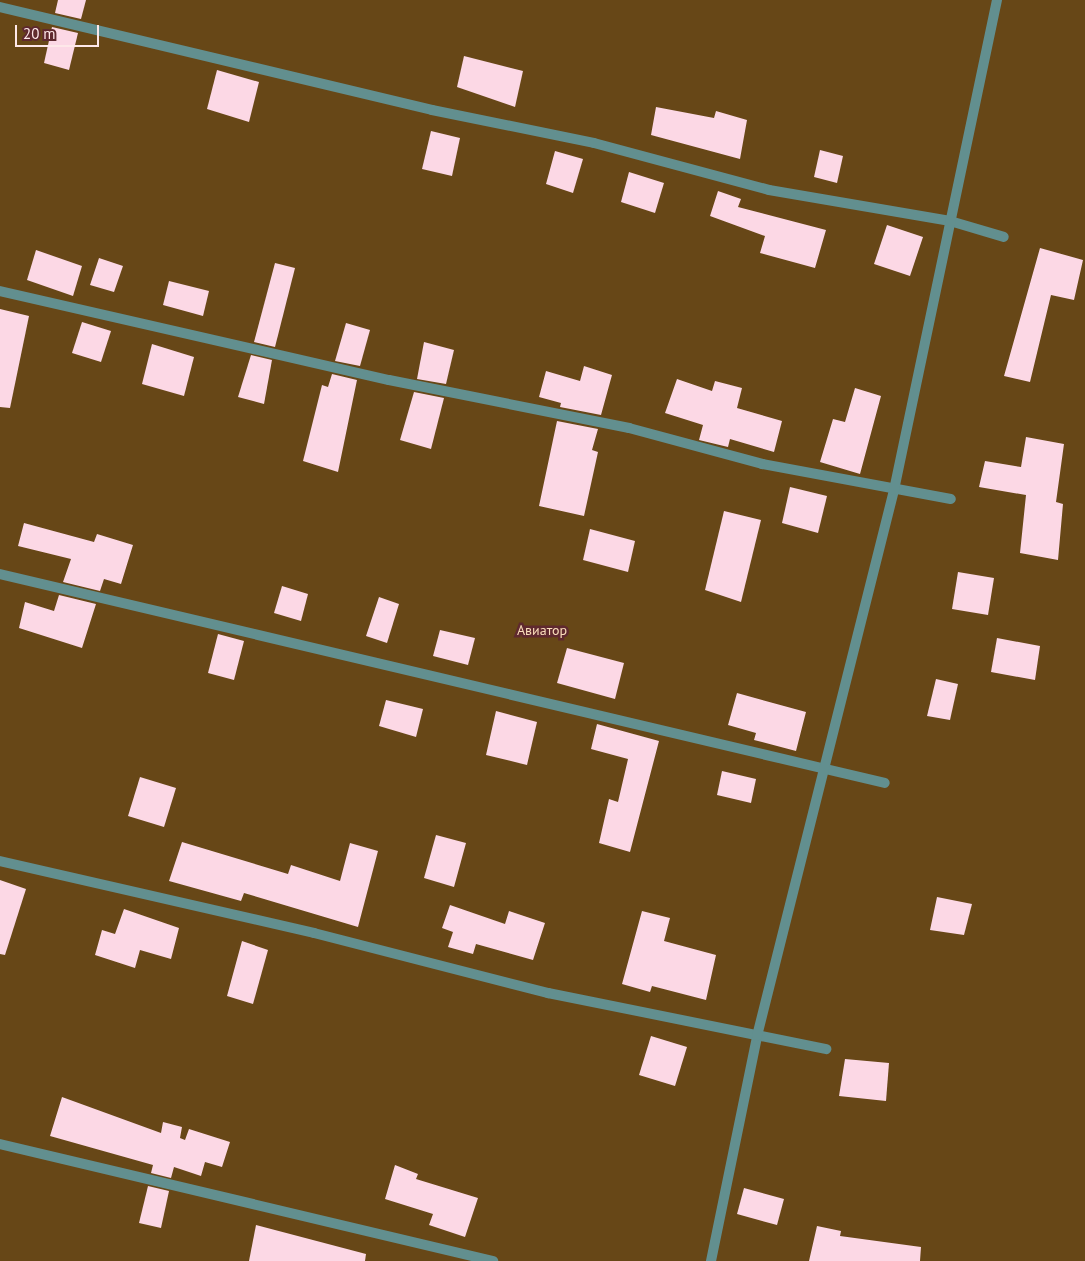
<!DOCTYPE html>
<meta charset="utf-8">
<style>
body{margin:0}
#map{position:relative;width:1085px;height:1261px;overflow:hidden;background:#5f292f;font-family:"PT Sans",sans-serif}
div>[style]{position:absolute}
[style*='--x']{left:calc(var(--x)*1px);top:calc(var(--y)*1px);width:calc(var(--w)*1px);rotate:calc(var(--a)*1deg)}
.green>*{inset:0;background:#674717}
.building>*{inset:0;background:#fcd8e5}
.minor>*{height:10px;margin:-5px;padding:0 5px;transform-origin:5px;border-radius:5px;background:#628f8f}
span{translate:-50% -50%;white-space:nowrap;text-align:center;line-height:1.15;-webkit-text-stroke:5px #5f292f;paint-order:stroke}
.park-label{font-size:14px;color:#fadebb}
.scale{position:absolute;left:15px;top:25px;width:84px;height:22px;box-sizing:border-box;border:2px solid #fee8e9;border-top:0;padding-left:6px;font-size:15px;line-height:18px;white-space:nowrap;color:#fee8e9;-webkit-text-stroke:4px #5f292f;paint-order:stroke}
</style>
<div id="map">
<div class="green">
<div style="clip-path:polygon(0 0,1085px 0,1085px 1261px,0 1261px)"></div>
</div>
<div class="building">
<div style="clip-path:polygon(58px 0,86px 0,81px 19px,55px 13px)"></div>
<div style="clip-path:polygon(52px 27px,78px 33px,69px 70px,44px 63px)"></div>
<div style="clip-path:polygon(464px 56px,523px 71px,515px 107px,457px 87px)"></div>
<div style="clip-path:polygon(217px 70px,259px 82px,249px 122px,207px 109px)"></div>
<div style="clip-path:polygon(656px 107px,714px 118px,716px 111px,747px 120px,740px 159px,651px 135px)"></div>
<div style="clip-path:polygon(431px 131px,460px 138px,452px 176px,422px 169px)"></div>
<div style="clip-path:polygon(820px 150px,843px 156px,837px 183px,814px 177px)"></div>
<div style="clip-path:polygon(555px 151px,583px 159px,573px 193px,546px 184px)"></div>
<div style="clip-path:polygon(629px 172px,664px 183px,655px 213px,621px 202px)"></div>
<div style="clip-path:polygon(718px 191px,741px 199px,738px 207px,826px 230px,815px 268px,760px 253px,765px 236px,710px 216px)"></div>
<div style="clip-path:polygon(887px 225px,923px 237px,910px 276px,874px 264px)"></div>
<div style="clip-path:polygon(1040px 248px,1083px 260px,1074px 300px,1051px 295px,1030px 382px,1004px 376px)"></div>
<div style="clip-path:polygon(36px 250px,82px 266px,73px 296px,27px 280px)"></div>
<div style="clip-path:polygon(99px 258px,123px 266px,114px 292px,90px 285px)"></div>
<div style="clip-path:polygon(275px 263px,295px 268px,275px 347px,254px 342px)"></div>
<div style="clip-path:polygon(169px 281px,209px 291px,203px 316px,163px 305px)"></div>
<div style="clip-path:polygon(0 309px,29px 316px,10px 408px,0 407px)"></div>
<div style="clip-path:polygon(82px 322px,111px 331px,101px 362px,72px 353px)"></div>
<div style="clip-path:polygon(346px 323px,370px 330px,360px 366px,335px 361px)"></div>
<div style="clip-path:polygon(424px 342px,454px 350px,446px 384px,417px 379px)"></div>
<div style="clip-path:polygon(152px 344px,194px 357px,184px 396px,142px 384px)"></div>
<div style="clip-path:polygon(251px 355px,272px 360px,264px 404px,238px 397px)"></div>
<div style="clip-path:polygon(584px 366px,612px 375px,601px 415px,560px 407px,561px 403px,539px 397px,546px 371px,580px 381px)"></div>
<div style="clip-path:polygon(332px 374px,357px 380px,338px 472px,303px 461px,322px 385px,328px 387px)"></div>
<div style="clip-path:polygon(677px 379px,712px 391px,715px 381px,742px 388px,737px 408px,782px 421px,774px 452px,730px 439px,728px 447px,699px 440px,703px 425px,665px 413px)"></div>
<div style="clip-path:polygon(855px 388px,881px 396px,860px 474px,820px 462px,833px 419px,845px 422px)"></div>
<div style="clip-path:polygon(414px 392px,444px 398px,431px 449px,400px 440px)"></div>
<div style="clip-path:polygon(557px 421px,598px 429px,592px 450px,598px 452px,584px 516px,539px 506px)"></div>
<div style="clip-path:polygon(1026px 437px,1064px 444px,1056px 502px,1063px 504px,1058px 560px,1020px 553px,1026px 495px,979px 487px,985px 461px,1021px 467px)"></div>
<div style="clip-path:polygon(790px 487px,827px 496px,818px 533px,782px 523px)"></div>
<div style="clip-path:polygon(724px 511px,761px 520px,741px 602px,705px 590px)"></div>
<div style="clip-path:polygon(24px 523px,94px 542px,97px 534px,133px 545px,121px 584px,104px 579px,100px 591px,63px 582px,71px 559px,18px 546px)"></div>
<div style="clip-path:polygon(590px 529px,635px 541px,628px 572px,583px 560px)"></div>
<div style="clip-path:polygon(958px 572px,994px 578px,988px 615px,952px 609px)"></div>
<div style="clip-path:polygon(282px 586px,308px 594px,301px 621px,274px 613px)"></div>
<div style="clip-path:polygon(59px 595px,96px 604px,82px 648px,19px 628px,25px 602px,54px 611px)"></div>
<div style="clip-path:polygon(379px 597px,399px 604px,387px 643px,366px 636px)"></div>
<div style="clip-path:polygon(440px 630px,475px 638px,468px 665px,433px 656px)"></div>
<div style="clip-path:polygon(218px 634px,244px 641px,234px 680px,208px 673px)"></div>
<div style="clip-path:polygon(997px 638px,1040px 646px,1035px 680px,991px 672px)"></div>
<div style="clip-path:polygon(567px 648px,624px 663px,615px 699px,557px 683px)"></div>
<div style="clip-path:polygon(936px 679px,958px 684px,950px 720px,927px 716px)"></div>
<div style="clip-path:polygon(737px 693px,806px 712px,796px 751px,754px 740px,756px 733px,728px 725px)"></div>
<div style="clip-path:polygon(386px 700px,423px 709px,416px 737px,379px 726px)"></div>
<div style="clip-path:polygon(496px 711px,537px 722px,527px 765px,486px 755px)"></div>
<div style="clip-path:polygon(597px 724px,659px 741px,630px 852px,599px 843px,609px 799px,618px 802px,628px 759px,591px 749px)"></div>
<div style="clip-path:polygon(722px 771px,756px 779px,751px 803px,717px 795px)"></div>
<div style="clip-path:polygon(140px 777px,176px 788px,164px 827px,128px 816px)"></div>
<div style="clip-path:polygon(436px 835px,466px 843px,454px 887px,424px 878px)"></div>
<div style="clip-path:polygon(182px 842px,288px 874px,291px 865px,340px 881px,350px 843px,378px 851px,358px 927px,244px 893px,241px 901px,169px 881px)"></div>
<div style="clip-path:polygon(0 880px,26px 889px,5px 955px,0 954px)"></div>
<div style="clip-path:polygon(937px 897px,972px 904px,964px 935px,930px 930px)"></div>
<div style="clip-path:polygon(450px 905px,505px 924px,509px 911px,545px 923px,533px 960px,476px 944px,473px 954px,448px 947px,453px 932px,442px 928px)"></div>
<div style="clip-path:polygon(124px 909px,179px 928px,171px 959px,140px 950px,135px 968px,95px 955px,102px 930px,115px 934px)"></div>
<div style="clip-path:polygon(642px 911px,670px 918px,664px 941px,716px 955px,706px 1000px,652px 986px,650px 992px,622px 984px)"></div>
<div style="clip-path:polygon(242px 941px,268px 950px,253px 1004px,227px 996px)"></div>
<div style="clip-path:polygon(651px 1036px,687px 1047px,675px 1086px,639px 1075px)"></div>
<div style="clip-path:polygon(845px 1059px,889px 1063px,886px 1101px,839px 1096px)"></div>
<div style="clip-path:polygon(62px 1097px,161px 1133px,163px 1122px,182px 1127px,180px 1138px,185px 1140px,189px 1129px,230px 1142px,222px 1167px,205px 1162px,201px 1176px,174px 1167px,171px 1178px,151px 1173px,153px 1165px,50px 1136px)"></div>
<div style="clip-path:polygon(395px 1165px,418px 1174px,416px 1179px,478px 1198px,465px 1237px,429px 1225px,433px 1214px,385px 1199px)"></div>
<div style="clip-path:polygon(148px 1186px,169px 1191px,161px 1228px,139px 1223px)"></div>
<div style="clip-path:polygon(744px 1188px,784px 1199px,777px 1225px,737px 1214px)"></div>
<div style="clip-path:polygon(256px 1225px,366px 1254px,365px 1261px,249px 1261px)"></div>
<div style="clip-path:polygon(817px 1226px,841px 1231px,840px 1236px,921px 1247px,920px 1261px,809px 1261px)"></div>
</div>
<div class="minor">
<div style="--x:0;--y:7;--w:444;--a:13.4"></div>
<div style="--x:432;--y:110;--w:165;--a:11.5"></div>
<div style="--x:594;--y:143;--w:181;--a:15"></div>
<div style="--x:769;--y:190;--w:184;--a:9.7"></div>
<div style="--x:950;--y:221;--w:56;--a:16.5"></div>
<div style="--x:0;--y:291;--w:399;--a:12.9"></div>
<div style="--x:389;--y:380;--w:245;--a:11.3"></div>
<div style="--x:629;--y:428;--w:138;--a:15.1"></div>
<div style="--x:762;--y:464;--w:192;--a:10.5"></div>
<div style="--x:0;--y:574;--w:909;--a:13.29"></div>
<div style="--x:0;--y:861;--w:322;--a:12.9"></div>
<div style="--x:314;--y:933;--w:242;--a:14.4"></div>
<div style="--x:548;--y:993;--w:284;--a:11.4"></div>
<div style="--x:0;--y:1144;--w:507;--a:13.35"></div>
<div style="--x:711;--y:1261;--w:230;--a:-78.4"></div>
<div style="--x:757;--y:1036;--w:563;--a:-75.91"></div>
<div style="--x:894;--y:490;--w:501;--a:-78.13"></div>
</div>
<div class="park-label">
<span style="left:542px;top:630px">Авиатор</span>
</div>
<div class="scale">20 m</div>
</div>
